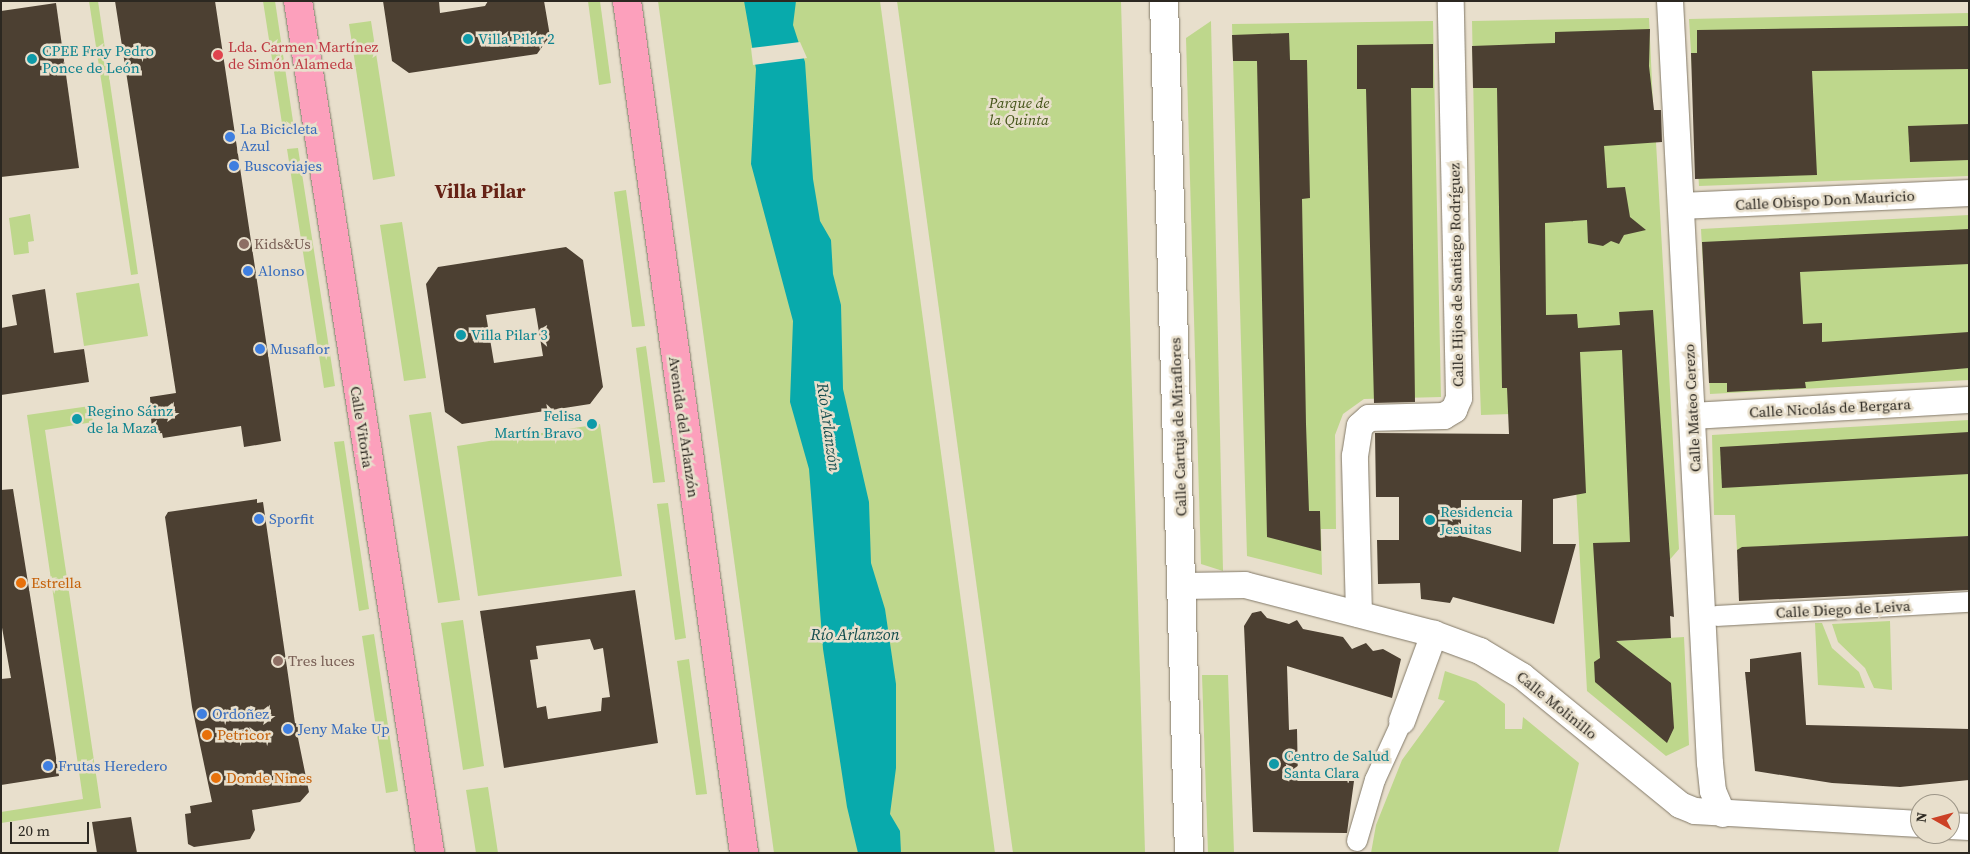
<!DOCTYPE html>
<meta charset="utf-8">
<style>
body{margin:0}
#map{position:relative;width:1970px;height:854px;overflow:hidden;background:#e8dfcc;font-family:"Source Serif 4",serif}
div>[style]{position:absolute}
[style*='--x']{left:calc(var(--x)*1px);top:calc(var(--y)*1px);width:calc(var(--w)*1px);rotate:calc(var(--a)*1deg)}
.green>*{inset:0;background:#bed78c}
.water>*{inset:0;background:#08aaac}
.pier>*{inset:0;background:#e8dfcc}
.building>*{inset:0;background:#4c4032}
.roads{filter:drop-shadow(0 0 1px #837a69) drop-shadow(0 0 1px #837a69)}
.pedestrian>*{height:20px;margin:-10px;padding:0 10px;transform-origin:10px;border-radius:10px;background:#fff}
.minor>*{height:26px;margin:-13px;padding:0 13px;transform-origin:13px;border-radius:13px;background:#fff}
.tertiary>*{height:28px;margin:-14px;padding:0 14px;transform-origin:14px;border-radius:14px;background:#fff}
.trunk>*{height:28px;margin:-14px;padding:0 14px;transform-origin:14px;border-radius:14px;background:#fca0bc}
.dots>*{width:14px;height:14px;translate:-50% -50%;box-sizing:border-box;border:2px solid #e8dfcc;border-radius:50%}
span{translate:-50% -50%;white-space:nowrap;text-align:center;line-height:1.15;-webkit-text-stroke:5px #e8dfcc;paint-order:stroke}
.culture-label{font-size:15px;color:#0d838f}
.left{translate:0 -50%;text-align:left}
.right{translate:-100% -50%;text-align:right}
.health-label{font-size:15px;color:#be3a42}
.park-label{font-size:15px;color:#445418;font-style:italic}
.shop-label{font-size:15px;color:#366cbe}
.street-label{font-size:15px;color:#2c2821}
.education-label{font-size:15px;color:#785e54}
.food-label{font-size:15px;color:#c56008}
.water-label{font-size:16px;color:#114b4c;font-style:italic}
.district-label{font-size:20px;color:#662215;font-weight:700}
.frame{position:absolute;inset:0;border:2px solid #2c2821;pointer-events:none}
.north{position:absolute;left:1910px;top:794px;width:50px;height:50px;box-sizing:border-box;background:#e8dfcc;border:1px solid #9d9688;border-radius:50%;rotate:277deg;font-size:14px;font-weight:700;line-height:20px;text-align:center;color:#2c2821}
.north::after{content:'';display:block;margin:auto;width:18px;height:22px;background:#cc4126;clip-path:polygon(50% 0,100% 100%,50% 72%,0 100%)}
.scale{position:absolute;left:10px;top:822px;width:79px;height:22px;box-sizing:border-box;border:2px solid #2c2821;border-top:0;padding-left:6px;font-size:15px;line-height:18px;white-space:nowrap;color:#2c2821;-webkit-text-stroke:4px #e8dfcc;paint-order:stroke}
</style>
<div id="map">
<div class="green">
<div style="clip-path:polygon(89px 1px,98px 1px,138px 274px,131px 275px)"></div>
<div style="clip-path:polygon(263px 1px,275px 1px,294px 128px,283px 130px)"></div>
<div style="clip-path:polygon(588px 1px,600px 1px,611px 83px,599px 85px)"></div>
<div style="clip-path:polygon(658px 1px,880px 1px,995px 853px,774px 853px)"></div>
<div style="clip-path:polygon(897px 1px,1121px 1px,1145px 853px,1013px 853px)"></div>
<div style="clip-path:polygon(1969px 13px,1969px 176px,1699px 186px,1689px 19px)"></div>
<div style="clip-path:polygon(1649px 18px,1653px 104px,1560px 148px,1656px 142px,1679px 549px,1599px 642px,1684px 637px,1689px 745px,1666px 756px,1587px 691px,1572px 412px,1481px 415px,1478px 335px,1472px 21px)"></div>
<div style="clip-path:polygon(371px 21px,395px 176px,373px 180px,349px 24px)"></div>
<div style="clip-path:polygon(1211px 21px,1223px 571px,1201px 564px,1186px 38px)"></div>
<div style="clip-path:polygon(1433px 21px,1441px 397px,1364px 399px,1343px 414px,1335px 435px,1336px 529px,1321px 529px,1322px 575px,1247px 556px,1232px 24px)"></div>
<div style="clip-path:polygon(298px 148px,335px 386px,324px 388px,287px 149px)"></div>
<div style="clip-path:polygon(626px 190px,645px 326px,632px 327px,614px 192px)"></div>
<div style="clip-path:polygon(30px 214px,34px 241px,28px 242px,29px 253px,14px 255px,9px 218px)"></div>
<div style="clip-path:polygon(1969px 215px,1969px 380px,1710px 394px,1701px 229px)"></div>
<div style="clip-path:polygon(402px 222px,426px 378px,404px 381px,380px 225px)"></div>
<div style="clip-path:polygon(139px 283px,148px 336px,84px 346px,76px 293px)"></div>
<div style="clip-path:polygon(646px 346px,665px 482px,653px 483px,636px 348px)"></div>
<div style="clip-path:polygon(90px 406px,93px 422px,45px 430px,101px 808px,1px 823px,1px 812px,83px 799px,27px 415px)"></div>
<div style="clip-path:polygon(431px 412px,460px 600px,438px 603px,409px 415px)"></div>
<div style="clip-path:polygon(1969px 420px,1969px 536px,1737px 550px,1735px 515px,1714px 515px,1712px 435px)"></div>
<div style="clip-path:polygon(600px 424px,622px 576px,478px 596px,457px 446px)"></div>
<div style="clip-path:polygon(344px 441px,369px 609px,359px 611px,334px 442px)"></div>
<div style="clip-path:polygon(668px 503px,686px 638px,675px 640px,657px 504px)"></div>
<div style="clip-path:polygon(463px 620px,484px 766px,463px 770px,441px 623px)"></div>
<div style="clip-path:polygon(1890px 621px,1892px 690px,1874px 688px,1865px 668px,1838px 642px,1832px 624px)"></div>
<div style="clip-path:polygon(1815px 623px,1822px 623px,1832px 648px,1859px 672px,1865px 688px,1818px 685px)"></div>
<div style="clip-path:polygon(374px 634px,398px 791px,386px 793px,362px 636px)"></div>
<div style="clip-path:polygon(689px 659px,707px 794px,696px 795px,677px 661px)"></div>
<div style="clip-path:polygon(1445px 671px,1476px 682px,1505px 704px,1505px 729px,1522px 729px,1523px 717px,1579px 763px,1558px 853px,1371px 853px,1376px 825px,1402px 760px,1445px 701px,1438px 699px)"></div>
<div style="clip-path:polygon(1202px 675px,1228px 675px,1234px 853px,1208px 853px)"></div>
<div style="clip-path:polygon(488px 787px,498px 853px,476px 853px,466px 790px)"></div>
</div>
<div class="water">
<div style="clip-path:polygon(744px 1px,796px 1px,793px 25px,805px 62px,813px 179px,820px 221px,831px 240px,833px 274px,841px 305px,843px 389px,869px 502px,871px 563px,885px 609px,896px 684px,896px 768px,890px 814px,900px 831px,901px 853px,858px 853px,847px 807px,823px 649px,809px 469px,790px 402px,793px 321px,751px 164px,756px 69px)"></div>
</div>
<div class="pier">
<div style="clip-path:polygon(800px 42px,807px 58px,753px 65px,751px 48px)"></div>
</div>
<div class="building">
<div style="clip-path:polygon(115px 1px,215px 1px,281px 441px,244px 447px,241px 426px,163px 438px,162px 433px,152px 434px,150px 397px,176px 393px)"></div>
<div style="clip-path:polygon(383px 1px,439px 1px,440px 13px,485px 6px,488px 1px,544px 1px,550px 36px,537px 54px,409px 73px,392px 61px)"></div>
<div style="clip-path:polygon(56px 3px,79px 168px,1px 177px,1px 11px)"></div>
<div style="clip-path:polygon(1969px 26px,1969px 69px,1812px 71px,1817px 175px,1695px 179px,1691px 53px,1697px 53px,1697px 30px)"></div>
<div style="clip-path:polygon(evenodd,1650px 29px,1649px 66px,1654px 110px,1661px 110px,1662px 142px,1604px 146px,1607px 188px,1625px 187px,1630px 217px,1646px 230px,1624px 235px,1619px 244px,1611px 241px,1603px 246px,1588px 243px,1587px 220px,1545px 223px,1546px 315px,1577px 314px,1578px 328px,1620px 325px,1619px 312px,1653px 310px,1674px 617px,1670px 616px,1671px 638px,1616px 641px,1671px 683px,1674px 728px,1667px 743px,1595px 682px,1594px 662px,1600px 658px,1593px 543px,1630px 542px,1622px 350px,1580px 352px,1586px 493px,1553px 499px,1553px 544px,1576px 544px,1554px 624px,1453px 597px,1450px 603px,1421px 599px,1420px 583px,1378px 584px,1377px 540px,1399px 540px,1399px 497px,1376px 497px,1375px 433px,1509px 434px,1507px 388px,1502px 388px,1497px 88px,1473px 88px,1472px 46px,1555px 43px,1555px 32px,1650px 29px,1461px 500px,1522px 500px,1521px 552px,1461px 536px,1461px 500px)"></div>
<div style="clip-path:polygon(1289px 33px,1290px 60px,1307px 60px,1310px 198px,1302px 199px,1306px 424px,1309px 511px,1320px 511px,1321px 551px,1267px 537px,1257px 61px,1233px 61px,1232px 35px)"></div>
<div style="clip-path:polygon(1433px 44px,1433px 88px,1411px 88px,1415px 402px,1374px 403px,1366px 89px,1357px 89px,1357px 45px)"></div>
<div style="clip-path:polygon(1969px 124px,1969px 160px,1910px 162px,1908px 126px)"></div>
<div style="clip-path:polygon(1969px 229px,1969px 264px,1800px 272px,1803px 324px,1822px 323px,1822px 342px,1969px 332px,1969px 368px,1805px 382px,1806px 388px,1727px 392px,1727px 383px,1709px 383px,1702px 242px)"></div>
<div style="clip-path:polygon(evenodd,566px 247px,583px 260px,603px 387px,590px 404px,462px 424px,445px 412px,426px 284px,438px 267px,566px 247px,535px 308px,543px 356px,494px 363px,486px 315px,535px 308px)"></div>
<div style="clip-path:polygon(45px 289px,54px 353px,84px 349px,89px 382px,1px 395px,1px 328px,17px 325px,12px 295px)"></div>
<div style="clip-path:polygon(1969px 432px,1969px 474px,1722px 488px,1720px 447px)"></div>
<div style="clip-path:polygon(13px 489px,59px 776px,1px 785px,1px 679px,11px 678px,1px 622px,1px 490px)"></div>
<div style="clip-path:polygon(257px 499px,257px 503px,263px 502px,295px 723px,303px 726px,297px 733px,309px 792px,300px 802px,252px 810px,255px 830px,250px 839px,194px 847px,188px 844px,185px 814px,191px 813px,190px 806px,212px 802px,192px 707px,165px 517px,168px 512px)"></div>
<div style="clip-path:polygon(1969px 536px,1969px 590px,1739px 601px,1737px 550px,1742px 547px)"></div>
<div style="clip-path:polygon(evenodd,635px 590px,658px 743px,504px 768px,480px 611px,635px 590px,590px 639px,594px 650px,603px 648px,610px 697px,602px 698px,601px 711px,548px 719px,546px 706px,537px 708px,530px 660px,538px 659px,536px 646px,590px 639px)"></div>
<div style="clip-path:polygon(1261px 611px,1267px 618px,1289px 624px,1297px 620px,1303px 629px,1343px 637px,1352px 649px,1366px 643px,1373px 651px,1383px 649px,1401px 659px,1392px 698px,1287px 666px,1289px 730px,1297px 729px,1298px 781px,1354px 781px,1347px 833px,1253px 832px,1244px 626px,1252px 613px)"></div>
<div style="clip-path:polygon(1801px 652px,1806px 725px,1969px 729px,1969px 780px,1900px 787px,1832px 783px,1755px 771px,1745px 672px,1750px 672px,1750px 659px)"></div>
<div style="clip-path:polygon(131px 817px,137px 853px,97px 853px,92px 822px)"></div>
</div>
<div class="roads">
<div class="pedestrian">
<div style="--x:1717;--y:616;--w:252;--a:-3.2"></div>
<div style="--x:1357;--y:841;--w:64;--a:-73.6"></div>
<div style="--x:1375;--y:780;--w:65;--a:-65.4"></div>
</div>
<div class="minor">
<div style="--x:1670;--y:1;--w:763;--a:87"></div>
<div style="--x:1710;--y:763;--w:28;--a:84"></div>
<div style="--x:1713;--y:791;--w:25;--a:67"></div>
<div style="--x:1682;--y:206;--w:287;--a:-2.6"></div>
<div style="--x:1692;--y:416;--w:277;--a:-3.3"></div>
<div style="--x:1183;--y:586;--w:62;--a:-0.9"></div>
<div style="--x:1245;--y:585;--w:195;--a:14.5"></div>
<div style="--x:1434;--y:634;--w:49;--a:20.3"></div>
<div style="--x:1480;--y:651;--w:49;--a:30.8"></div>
<div style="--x:1522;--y:676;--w:204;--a:39.2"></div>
<div style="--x:1680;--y:805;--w:16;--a:22"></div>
<div style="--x:1695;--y:811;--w:225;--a:3.3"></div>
<div style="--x:1359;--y:614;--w:158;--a:-91.5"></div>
<div style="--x:1355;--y:456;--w:30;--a:-81"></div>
<div style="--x:1360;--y:426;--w:12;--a:-42"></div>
<div style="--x:1369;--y:418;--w:75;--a:-1.5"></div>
<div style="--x:1444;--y:416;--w:12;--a:-31"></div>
<div style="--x:1454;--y:410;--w:13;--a:-67"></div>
<div style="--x:1459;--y:398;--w:397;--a:-91.2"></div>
<div style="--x:1402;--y:721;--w:93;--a:-69.8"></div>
<div style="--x:1950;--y:826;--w:19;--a:3"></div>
</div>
<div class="tertiary">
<div style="--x:1164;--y:1;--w:852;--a:88.32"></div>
</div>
<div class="trunk">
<div style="--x:298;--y:1;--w:862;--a:81.19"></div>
<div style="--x:627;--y:1;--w:860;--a:82.18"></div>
</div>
</div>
<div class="dots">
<div style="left:468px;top:39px;background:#0f9aa8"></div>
<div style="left:218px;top:55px;background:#e0444e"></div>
<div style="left:32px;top:59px;background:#0f9aa8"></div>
<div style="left:230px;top:137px;background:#3f7fe0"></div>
<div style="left:234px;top:166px;background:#3f7fe0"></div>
<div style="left:244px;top:244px;background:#8d6e63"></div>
<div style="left:248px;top:271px;background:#3f7fe0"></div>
<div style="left:461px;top:335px;background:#0f9aa8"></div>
<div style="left:260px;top:349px;background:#3f7fe0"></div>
<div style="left:77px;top:419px;background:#0f9aa8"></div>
<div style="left:592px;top:424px;background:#0f9aa8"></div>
<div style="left:259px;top:519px;background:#3f7fe0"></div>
<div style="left:1430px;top:520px;background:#0f9aa8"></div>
<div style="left:21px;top:583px;background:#e8710a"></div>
<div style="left:278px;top:661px;background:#8d6e63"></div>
<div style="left:202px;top:714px;background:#3f7fe0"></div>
<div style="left:288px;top:729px;background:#3f7fe0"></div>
<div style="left:207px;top:735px;background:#e8710a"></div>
<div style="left:1274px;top:764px;background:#0f9aa8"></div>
<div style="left:48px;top:766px;background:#3f7fe0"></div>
<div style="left:216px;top:778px;background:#e8710a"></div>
</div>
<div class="culture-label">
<span class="left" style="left:478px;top:39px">Villa Pilar 2</span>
<span class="left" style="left:42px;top:59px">CPEE Fray Pedro<br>Ponce de León</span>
<span class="left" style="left:471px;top:335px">Villa Pilar 3</span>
<span class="left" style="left:87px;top:419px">Regino Sáinz<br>de la Maza</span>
<span class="right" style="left:582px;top:424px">Felisa<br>Martín Bravo</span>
<span class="left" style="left:1440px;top:520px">Residencia<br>Jesuitas</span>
<span class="left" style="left:1284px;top:764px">Centro de Salud<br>Santa Clara</span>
</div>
<div class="health-label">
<span class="left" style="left:228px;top:55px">Lda. Carmen Martínez<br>de Simón Alameda</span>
</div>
<div class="park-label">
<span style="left:1019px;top:111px">Parque de<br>la Quinta</span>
</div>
<div class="shop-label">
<span class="left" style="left:240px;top:137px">La Bicicleta<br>Azul</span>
<span class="left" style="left:244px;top:166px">Buscoviajes</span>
<span class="left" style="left:258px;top:271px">Alonso</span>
<span class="left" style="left:270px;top:349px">Musaflor</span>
<span class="left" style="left:269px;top:519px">Sporfit</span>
<span class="left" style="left:212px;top:714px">Ordoñez</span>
<span class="left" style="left:298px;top:729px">Jeny Make Up</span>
<span class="left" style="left:58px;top:766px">Frutas Heredero</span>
</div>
<div class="street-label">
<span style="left:1825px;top:200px;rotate:-3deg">Calle Obispo Don Mauricio</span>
<span style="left:1456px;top:275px;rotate:-91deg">Calle Hijos de Santiago Rodríguez</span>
<span style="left:1692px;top:408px;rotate:-93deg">Calle Mateo Cerezo</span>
<span style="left:1830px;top:408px;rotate:-3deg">Calle Nicolás de Bergara</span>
<span style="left:362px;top:427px;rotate:81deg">Calle Vitoria</span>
<span style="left:684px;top:427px;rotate:82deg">Avenida del Arlanzón</span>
<span style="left:1178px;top:427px;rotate:-92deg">Calle Cartuja de Miraflores</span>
<span style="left:1843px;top:609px;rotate:-3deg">Calle Diego de Leiva</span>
<span style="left:1557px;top:705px;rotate:39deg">Calle Molinillo</span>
</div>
<div class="education-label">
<span class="left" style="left:254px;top:244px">Kids&amp;Us</span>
<span class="left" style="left:288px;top:661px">Tres luces</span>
</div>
<div class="food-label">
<span class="left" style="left:31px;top:583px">Estrella</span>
<span class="left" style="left:217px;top:735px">Petricor</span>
<span class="left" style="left:226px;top:778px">Donde Nines</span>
</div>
<div class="water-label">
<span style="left:829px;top:427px;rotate:82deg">Río Arlanzón</span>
<span style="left:855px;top:634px">Río Arlanzon</span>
</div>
<div class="district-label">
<span style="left:480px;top:191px">Villa Pilar</span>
</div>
<div class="frame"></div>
<div class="north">N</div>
<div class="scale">20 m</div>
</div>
